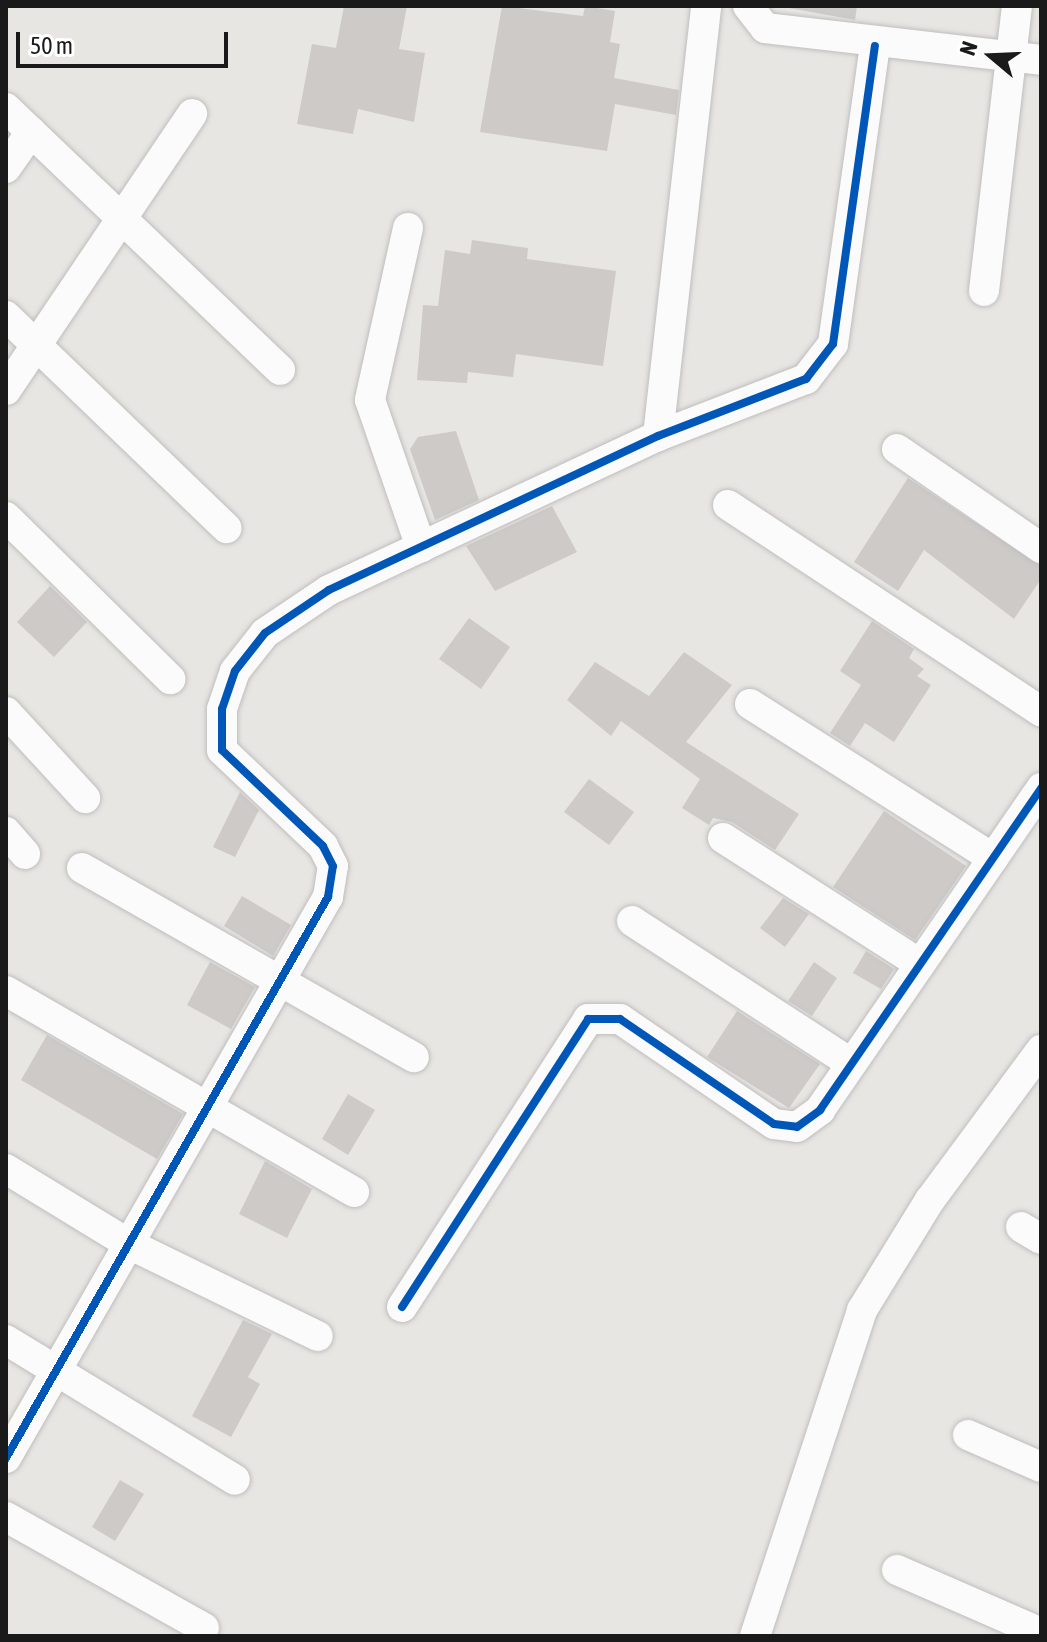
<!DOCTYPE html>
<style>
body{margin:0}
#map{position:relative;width:1047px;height:1642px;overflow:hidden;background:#e8e6e3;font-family:"Asap Condensed",sans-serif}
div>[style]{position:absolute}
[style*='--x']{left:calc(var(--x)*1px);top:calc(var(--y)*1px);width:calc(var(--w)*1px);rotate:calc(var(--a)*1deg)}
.building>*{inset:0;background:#cdcac8}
.roads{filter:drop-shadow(0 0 2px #bfbebd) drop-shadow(0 0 2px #bfbebd)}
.minor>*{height:30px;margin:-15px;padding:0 15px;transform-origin:15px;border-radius:15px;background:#fcfbfb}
.cycleway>*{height:8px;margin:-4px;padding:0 4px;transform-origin:4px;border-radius:4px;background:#0057b8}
span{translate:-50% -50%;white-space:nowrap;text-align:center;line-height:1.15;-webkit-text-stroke:6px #fff;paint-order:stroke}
.frame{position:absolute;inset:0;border:8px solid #1a1a1a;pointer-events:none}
.north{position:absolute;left:951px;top:16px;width:80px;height:80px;-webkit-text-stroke:6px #fff;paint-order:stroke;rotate:289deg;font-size:22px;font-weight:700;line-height:32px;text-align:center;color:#1a1a1a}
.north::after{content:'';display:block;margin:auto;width:28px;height:36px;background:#1a1a1a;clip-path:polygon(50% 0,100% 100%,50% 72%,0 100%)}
.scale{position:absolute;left:16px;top:32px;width:212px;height:36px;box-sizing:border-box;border:4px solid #1a1a1a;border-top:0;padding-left:10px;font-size:24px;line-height:28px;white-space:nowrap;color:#1a1a1a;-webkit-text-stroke:6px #fff;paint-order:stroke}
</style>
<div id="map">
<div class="building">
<div style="clip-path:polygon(344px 6px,407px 6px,399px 49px,425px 53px,414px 122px,358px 109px,353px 134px,297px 124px,312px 44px,336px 48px)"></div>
<div style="clip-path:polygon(502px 6px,583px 16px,585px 6px,615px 11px,610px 42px,620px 44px,614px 78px,679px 90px,676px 115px,615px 104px,607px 151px,480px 132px)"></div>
<div style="clip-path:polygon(778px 6px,857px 6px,855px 20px)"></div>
<div style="clip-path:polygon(472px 240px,528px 248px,527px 259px,616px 271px,603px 366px,516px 354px,513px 377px,468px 372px,467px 383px,417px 380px,423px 305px,438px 306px,445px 250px,470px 254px)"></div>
<div style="clip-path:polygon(456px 431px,479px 500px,435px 520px,410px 449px,418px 437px)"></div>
<div style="clip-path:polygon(908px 478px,1041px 566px,1041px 579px,1014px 619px,924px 550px,898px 591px,854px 562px)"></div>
<div style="clip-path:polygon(552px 506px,577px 552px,495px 591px,466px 546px)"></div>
<div style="clip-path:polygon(50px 586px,87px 622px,54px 657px,17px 622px)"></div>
<div style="clip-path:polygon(469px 618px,510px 647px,481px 689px,439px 659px)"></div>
<div style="clip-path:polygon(872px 621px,914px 649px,909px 658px,924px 669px,917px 676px,931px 685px,894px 742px,865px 723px,850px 746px,830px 733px,861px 685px,840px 671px)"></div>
<div style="clip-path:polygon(684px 652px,732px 685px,686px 742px,799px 814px,775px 850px,732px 822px,713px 818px,709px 825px,682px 808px,700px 779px,621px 721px,611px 736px,567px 700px,595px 662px,649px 696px)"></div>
<div style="clip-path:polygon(589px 779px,634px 812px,609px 845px,564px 812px)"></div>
<div style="clip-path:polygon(240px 792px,259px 810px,235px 857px,213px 847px)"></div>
<div style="clip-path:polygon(884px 811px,966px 866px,915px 940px,833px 887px)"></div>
<div style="clip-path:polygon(242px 896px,291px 925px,273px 956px,224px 926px)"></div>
<div style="clip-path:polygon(783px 898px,809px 914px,785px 947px,760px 928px)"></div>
<div style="clip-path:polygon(866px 951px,894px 969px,881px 989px,853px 973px)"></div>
<div style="clip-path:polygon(210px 962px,255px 987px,231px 1029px,187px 1005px)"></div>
<div style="clip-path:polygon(814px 962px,837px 978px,812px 1016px,788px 1001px)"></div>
<div style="clip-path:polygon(737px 1011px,820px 1064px,789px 1108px,707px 1057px)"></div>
<div style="clip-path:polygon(47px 1035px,183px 1114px,157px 1159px,21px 1080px)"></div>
<div style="clip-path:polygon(348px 1094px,375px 1110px,348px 1155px,322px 1139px)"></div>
<div style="clip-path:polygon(265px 1161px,312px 1189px,287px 1238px,239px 1214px)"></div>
<div style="clip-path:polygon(243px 1320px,272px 1334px,248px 1377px,260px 1384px,231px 1437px,192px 1416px)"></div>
<div style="clip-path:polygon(120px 1480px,144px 1494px,115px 1541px,92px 1527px)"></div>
</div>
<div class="roads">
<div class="minor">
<div style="--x:748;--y:6;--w:28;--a:52"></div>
<div style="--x:765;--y:28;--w:278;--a:6.6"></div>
<div style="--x:6;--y:108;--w:379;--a:43.7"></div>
<div style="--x:6;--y:168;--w:44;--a:-55.2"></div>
<div style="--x:408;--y:228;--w:176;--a:102.5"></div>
<div style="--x:370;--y:400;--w:156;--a:70.9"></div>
<div style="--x:984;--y:291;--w:287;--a:-83.4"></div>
<div style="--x:6;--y:316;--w:306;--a:43.9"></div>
<div style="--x:6;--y:390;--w:333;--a:-56"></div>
<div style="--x:658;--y:436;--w:433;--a:-83.6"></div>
<div style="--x:897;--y:449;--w:175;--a:34.5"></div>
<div style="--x:728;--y:505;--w:375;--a:33.4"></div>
<div style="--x:6;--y:517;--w:231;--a:44.6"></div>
<div style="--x:750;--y:704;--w:288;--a:32.4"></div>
<div style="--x:6;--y:712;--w:117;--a:47.4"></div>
<div style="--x:6;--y:832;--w:29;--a:49"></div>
<div style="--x:723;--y:838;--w:234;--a:32.6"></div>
<div style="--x:82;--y:868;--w:382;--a:29.7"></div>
<div style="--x:632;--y:921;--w:261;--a:33"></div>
<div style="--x:6;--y:991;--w:402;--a:30"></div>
<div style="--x:6;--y:1169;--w:144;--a:31.4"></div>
<div style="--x:129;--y:1244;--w:210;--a:26"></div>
<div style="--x:1021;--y:1227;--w:23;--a:31"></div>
<div style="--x:402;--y:1307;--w:343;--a:-57.1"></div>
<div style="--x:588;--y:1019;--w:32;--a:0"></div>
<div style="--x:620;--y:1019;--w:186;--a:34.3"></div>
<div style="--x:774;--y:1124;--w:23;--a:7"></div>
<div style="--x:797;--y:1127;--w:29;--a:-36"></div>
<div style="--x:820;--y:1110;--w:391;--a:-55.5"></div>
<div style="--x:6;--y:1340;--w:268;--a:31.4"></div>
<div style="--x:968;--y:1435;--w:80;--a:23.7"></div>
<div style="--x:6;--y:1458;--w:647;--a:-60.15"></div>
<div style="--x:328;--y:897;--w:31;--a:-81"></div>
<div style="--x:333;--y:866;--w:22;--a:-117"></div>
<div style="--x:323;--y:846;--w:139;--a:-136.5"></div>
<div style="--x:222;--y:750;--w:41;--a:-90"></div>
<div style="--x:222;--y:709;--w:40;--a:-71.1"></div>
<div style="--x:235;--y:671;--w:48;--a:-51.7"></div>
<div style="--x:265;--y:633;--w:77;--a:-33.9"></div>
<div style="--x:329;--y:590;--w:363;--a:-25.1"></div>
<div style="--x:658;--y:436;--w:159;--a:-21.1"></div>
<div style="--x:806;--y:379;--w:44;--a:-52.4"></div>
<div style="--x:833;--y:344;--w:301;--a:-82"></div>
<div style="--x:6;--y:1517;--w:227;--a:29.3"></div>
<div style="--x:897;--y:1570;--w:157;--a:23.6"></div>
<div style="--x:755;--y:1636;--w:343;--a:-71.8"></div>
<div style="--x:862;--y:1310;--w:129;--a:-58.3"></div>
<div style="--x:930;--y:1200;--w:187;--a:-53.5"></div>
</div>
</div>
<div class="cycleway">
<div style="--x:402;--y:1307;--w:343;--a:-57.1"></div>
<div style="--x:588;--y:1019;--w:32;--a:0"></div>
<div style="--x:620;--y:1019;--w:186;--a:34.3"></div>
<div style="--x:774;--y:1124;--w:23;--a:7"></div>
<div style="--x:797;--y:1127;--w:29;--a:-36"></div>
<div style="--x:820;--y:1110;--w:391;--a:-55.5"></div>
<div style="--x:6;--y:1458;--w:647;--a:-60.15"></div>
<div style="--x:328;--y:897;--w:31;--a:-81"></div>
<div style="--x:333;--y:866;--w:22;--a:-117"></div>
<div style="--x:323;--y:846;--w:139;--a:-136.5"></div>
<div style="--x:222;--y:750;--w:41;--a:-90"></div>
<div style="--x:222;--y:709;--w:40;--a:-71.1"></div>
<div style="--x:235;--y:671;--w:48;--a:-51.7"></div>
<div style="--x:265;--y:633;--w:77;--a:-33.9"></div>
<div style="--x:329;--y:590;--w:363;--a:-25.1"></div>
<div style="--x:658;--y:436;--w:159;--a:-21.1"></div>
<div style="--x:806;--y:379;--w:44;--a:-52.4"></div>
<div style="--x:833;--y:344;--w:301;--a:-82"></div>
</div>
<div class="frame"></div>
<div class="north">N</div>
<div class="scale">50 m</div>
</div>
